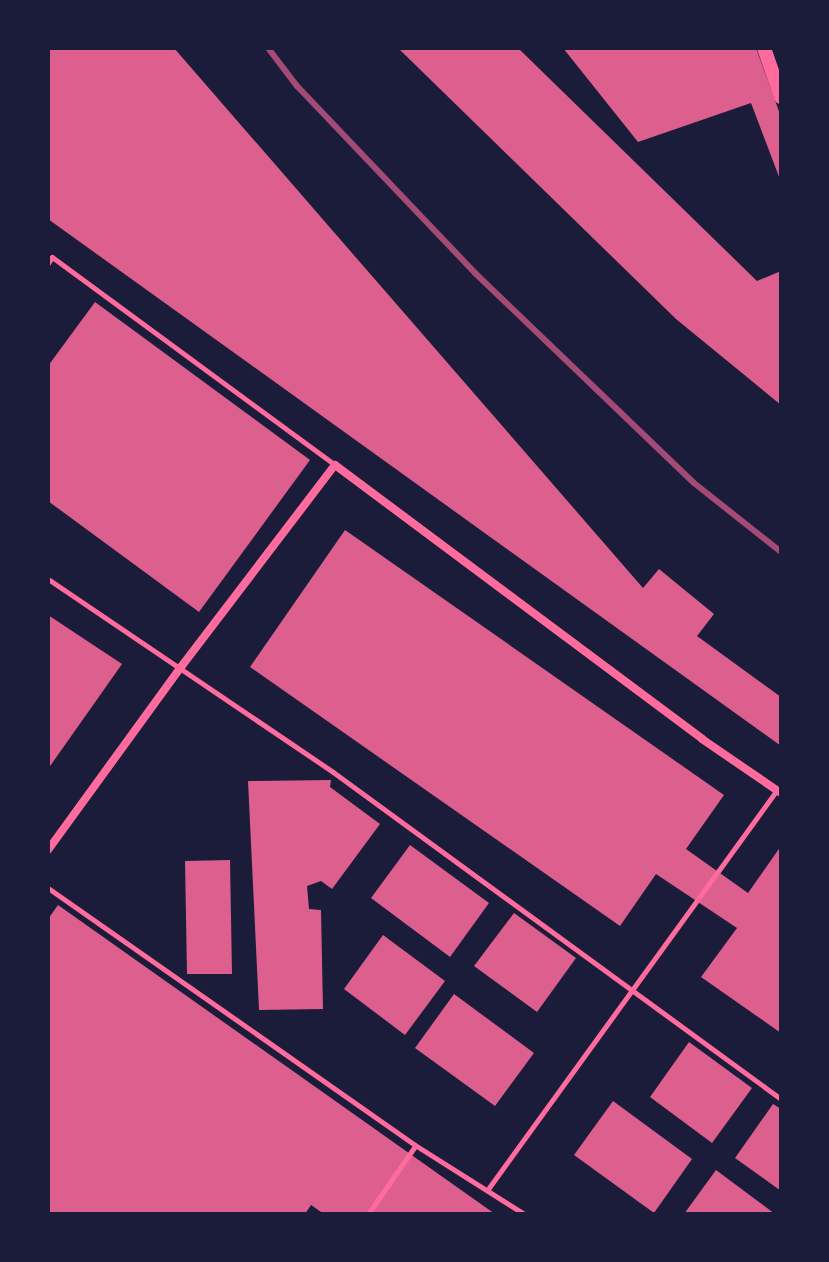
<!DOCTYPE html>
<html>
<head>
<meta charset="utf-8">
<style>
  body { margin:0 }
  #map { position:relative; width:829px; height:1262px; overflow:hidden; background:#1b1b3a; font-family:"DejaVu Sans",sans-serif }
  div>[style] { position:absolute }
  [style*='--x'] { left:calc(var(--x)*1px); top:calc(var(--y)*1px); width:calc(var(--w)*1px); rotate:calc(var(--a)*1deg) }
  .building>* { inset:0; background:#dd5f8e }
  .service>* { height:5px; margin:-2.5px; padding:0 2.5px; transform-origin:2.5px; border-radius:2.5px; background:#ff6b9d }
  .minor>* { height:8px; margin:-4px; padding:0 4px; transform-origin:4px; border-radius:4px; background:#ff6b9d }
  .tertiary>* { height:14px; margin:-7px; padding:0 7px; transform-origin:7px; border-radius:7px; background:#ff6b9d }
  .rail>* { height:6px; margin:-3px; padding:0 3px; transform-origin:3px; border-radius:3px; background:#a44b75 }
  span { translate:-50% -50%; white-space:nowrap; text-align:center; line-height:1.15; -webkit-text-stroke:6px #1b1b3a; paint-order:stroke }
  .frame { position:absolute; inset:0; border:50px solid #1b1b3a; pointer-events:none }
</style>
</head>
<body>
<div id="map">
  <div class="building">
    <div style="clip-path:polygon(48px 48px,174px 48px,643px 588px,659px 569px,714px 614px,697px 636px,781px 697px,781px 746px,48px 219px)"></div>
    <div style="clip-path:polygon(398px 48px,518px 48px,757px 281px,781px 271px,781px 405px,676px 319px)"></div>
    <div style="clip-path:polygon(563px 48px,756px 48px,781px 117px,781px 182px,751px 103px,638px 142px)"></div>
    <div style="clip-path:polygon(95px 302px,310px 460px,199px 612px,48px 501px,48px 366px)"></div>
    <div style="clip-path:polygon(345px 530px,724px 795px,686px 849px,748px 893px,781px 846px,781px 1033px,701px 977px,737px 928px,656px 874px,620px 926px,250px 667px)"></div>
    <div style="clip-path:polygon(48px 615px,122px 664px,48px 769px)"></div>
    <div style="clip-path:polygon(331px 780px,330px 787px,380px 824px,332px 889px,321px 881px,307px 886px,309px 909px,321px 910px,323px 1009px,259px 1010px,248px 781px)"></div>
    <div style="clip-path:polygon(410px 845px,489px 903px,450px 957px,371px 898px)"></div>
    <div style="clip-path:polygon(230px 860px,232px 974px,187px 974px,185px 861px)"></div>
    <div style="clip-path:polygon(58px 905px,495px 1214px,324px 1214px,311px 1205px,305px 1214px,48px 1214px,48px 919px)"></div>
    <div style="clip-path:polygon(514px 913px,576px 958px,537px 1012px,474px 966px)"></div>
    <div style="clip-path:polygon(383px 935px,445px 981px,405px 1035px,344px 989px)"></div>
    <div style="clip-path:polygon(454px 994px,534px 1053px,495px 1106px,415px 1048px)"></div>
    <div style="clip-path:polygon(689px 1042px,752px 1088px,712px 1143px,650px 1097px)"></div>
    <div style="clip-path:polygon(613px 1101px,692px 1159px,654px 1213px,574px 1155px)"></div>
    <div style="clip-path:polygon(773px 1104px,781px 1109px,781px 1191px,735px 1158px)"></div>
    <div style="clip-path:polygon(716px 1170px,775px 1214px,684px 1214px)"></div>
  </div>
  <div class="service">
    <div style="--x:48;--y:263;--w:7;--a:-56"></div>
    <div style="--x:52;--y:257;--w:351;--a:36.3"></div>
    <div style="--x:48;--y:579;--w:344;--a:34.1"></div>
    <div style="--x:333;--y:772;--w:555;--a:36.13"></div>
    <div style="--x:48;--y:888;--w:448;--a:35"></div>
    <div style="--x:415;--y:1145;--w:129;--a:32.3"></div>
    <div style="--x:488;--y:1189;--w:493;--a:-54.1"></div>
    <div style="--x:368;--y:1214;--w:83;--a:-55.3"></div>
  </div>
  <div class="minor">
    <div style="--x:48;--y:850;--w:226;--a:-54"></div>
    <div style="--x:181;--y:667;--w:254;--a:-52.7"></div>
    <div style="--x:335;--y:465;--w:458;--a:36.7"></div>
    <div style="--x:702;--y:739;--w:96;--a:34.4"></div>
  </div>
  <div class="tertiary">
    <div style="--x:764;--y:48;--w:52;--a:70.9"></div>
  </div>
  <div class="rail">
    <div style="--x:268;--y:48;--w:48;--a:52.7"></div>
    <div style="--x:297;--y:86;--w:258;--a:46.4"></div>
    <div style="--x:475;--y:273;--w:303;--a:43.8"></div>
    <div style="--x:694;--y:483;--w:111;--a:38.4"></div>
  </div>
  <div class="frame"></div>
</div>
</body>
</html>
